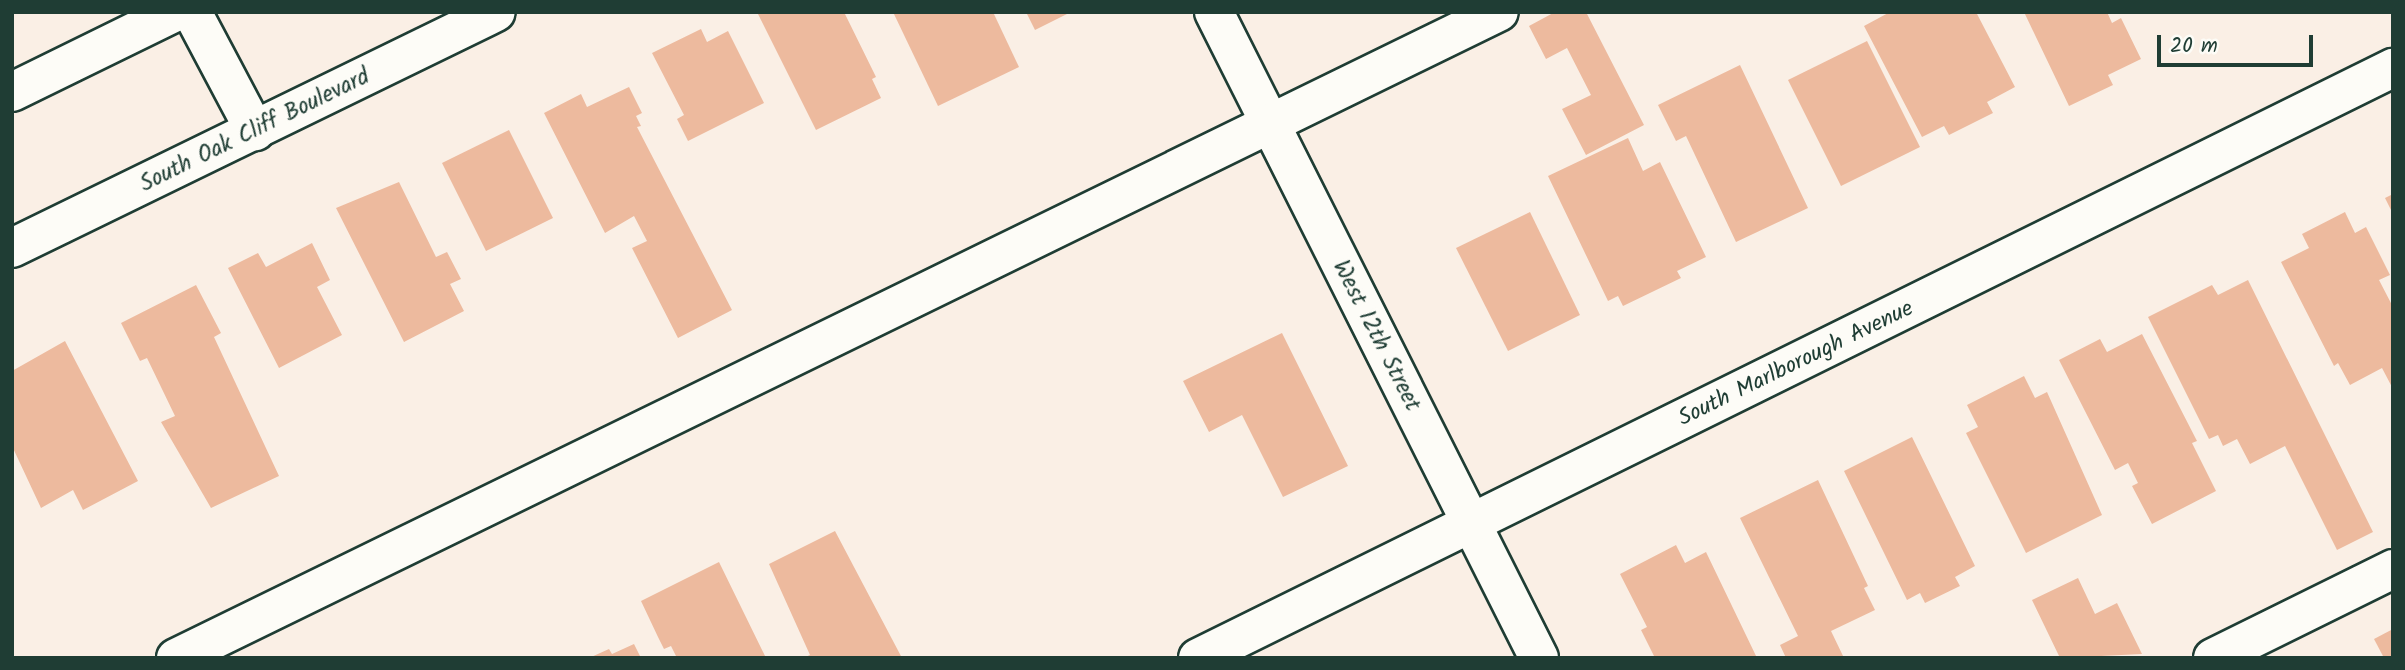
<!DOCTYPE html>
<html>
<head>
<meta charset="utf-8">
<style>
  body { margin:0 }
  #map { position:relative; width:2405px; height:670px; overflow:hidden; background:#faefe5; font-family:Kalam,sans-serif }
  div>[style] { position:absolute }
  [style*='--x'] { left:calc(var(--x)*1px); top:calc(var(--y)*1px); width:calc(var(--w)*1px); rotate:calc(var(--a)*1deg) }
  .building>* { inset:0; background:#edba9e }
  .roads { filter:drop-shadow(2px 0 #1f3d34) drop-shadow(-2px 0 #1f3d34) drop-shadow(0 2px #1f3d34) drop-shadow(0 -2px #1f3d34) }
  .minor>* { height:38px; margin:-19px; padding:0 19px; transform-origin:19px; border-radius:19px; background:#fdfcf7 }
  span { translate:-50% -50%; white-space:nowrap; text-align:center; line-height:1.15; -webkit-text-stroke:6px #fdfcf7; paint-order:stroke }
  .street-label { font-size:23px; color:#1f3d34 }
  .frame { position:absolute; inset:0; border:14px solid #1f3d34; pointer-events:none }
  .scale { position:absolute; left:2157px; top:35px; width:156px; height:32px; box-sizing:border-box; border:4px solid #1f3d34; border-top:0; padding-left:9px; font-size:21px; line-height:24px; white-space:nowrap; color:#1f3d34; -webkit-text-stroke:5px #fdfcf7; paint-order:stroke }
</style>
</head>
<body>
<div id="map">
  <div class="building">
    <div style="clip-path:polygon(757px 12px,844px 12px,876px 77px,872px 79px,881px 98px,816px 130px)"></div>
    <div style="clip-path:polygon(893px 12px,993px 12px,1019px 67px,938px 106px)"></div>
    <div style="clip-path:polygon(1026px 12px,1071px 12px,1035px 30px)"></div>
    <div style="clip-path:polygon(1555px 12px,1586px 12px,1644px 125px,1586px 155px,1562px 109px,1591px 95px,1567px 48px,1546px 59px,1529px 26px)"></div>
    <div style="clip-path:polygon(1890px 12px,1976px 12px,2015px 87px,1987px 102px,1993px 113px,1949px 135px,1944px 126px,1922px 137px,1864px 26px)"></div>
    <div style="clip-path:polygon(2024px 12px,2107px 12px,2112px 23px,2121px 18px,2141px 59px,2108px 75px,2113px 85px,2069px 106px)"></div>
    <div style="clip-path:polygon(701px 29px,707px 42px,728px 31px,764px 103px,688px 141px,677px 119px,684px 115px,652px 53px)"></div>
    <div style="clip-path:polygon(1867px 41px,1920px 147px,1841px 186px,1788px 80px)"></div>
    <div style="clip-path:polygon(1740px 65px,1808px 208px,1736px 242px,1686px 136px,1676px 141px,1658px 105px)"></div>
    <div style="clip-path:polygon(629px 87px,642px 113px,636px 116px,641px 126px,637px 127px,732px 310px,678px 338px,632px 248px,647px 241px,634px 216px,605px 233px,544px 113px,581px 94px,587px 107px)"></div>
    <div style="clip-path:polygon(509px 130px,553px 218px,486px 251px,442px 163px)"></div>
    <div style="clip-path:polygon(1628px 138px,1643px 171px,1660px 162px,1706px 257px,1677px 271px,1681px 278px,1623px 306px,1618px 296px,1608px 301px,1548px 176px)"></div>
    <div style="clip-path:polygon(399px 182px,436px 257px,447px 252px,461px 279px,450px 284px,464px 311px,404px 342px,336px 208px)"></div>
    <div style="clip-path:polygon(2393px 194px,2393px 214px,2385px 198px)"></div>
    <div style="clip-path:polygon(1530px 212px,1580px 315px,1508px 351px,1456px 248px)"></div>
    <div style="clip-path:polygon(2345px 212px,2355px 233px,2366px 227px,2390px 275px,2379px 280px,2393px 307px,2393px 389px,2382px 368px,2350px 385px,2338px 363px,2334px 366px,2281px 262px,2309px 248px,2302px 234px)"></div>
    <div style="clip-path:polygon(312px 243px,330px 280px,317px 287px,342px 335px,279px 368px,228px 268px,258px 253px,266px 267px)"></div>
    <div style="clip-path:polygon(2248px 280px,2373px 532px,2337px 550px,2285px 446px,2250px 464px,2237px 439px,2223px 446px,2218px 435px,2209px 439px,2148px 317px,2212px 285px,2218px 295px)"></div>
    <div style="clip-path:polygon(196px 285px,221px 333px,214px 337px,279px 476px,211px 508px,161px 422px,175px 416px,147px 358px,140px 361px,121px 323px)"></div>
    <div style="clip-path:polygon(1282px 333px,1348px 466px,1283px 497px,1242px 415px,1209px 432px,1183px 381px)"></div>
    <div style="clip-path:polygon(2142px 334px,2197px 441px,2192px 443px,2216px 491px,2152px 524px,2132px 486px,2138px 483px,2128px 463px,2115px 470px,2059px 360px,2100px 339px,2107px 352px)"></div>
    <div style="clip-path:polygon(65px 341px,138px 481px,83px 510px,73px 490px,41px 508px,12px 446px,12px 371px)"></div>
    <div style="clip-path:polygon(2024px 376px,2035px 398px,2047px 392px,2102px 515px,2026px 553px,1966px 433px,1978px 427px,1967px 405px)"></div>
    <div style="clip-path:polygon(1912px 437px,1975px 566px,1955px 577px,1960px 586px,1925px 603px,1920px 593px,1907px 600px,1844px 471px)"></div>
    <div style="clip-path:polygon(1818px 480px,1868px 586px,1864px 588px,1875px 610px,1831px 631px,1844px 658px,1786px 658px,1780px 645px,1798px 636px,1740px 518px)"></div>
    <div style="clip-path:polygon(835px 531px,902px 658px,803px 658px,810px 655px,769px 564px)"></div>
    <div style="clip-path:polygon(1676px 545px,1685px 563px,1706px 552px,1757px 658px,1655px 658px,1641px 630px,1647px 627px,1620px 574px)"></div>
    <div style="clip-path:polygon(719px 562px,766px 658px,677px 658px,671px 646px,664px 649px,658px 637px,641px 601px)"></div>
    <div style="clip-path:polygon(2078px 578px,2095px 614px,2117px 603px,2142px 654px,2060px 658px,2032px 600px)"></div>
    <div style="clip-path:polygon(2393px 629px,2393px 658px,2384px 658px,2374px 639px)"></div>
    <div style="clip-path:polygon(634px 644px,641px 658px,589px 658px,609px 649px,612px 654px)"></div>
  </div>
  <div class="roads">
    <div class="minor">
      <div style="--x:192;--y:12;--w:135;--a:62.1"></div>
      <div style="--x:1214;--y:12;--w:723;--a:63.29"></div>
      <div style="--x:12;--y:92;--w:182;--a:-26.1"></div>
      <div style="--x:12;--y:248;--w:538;--a:-25.99"></div>
      <div style="--x:176;--y:658;--w:1472;--a:-26.03"></div>
      <div style="--x:1198;--y:658;--w:1333;--a:-26.28"></div>
      <div style="--x:2213;--y:658;--w:201;--a:-26.3"></div>
    </div>
  </div>
  <div class="street-label">
    <span style="left:255px;top:131px;rotate:-26deg">South Oak Cliff Boulevard</span>
    <span style="left:1376px;top:336px;rotate:63deg">West 12th Street</span>
    <span style="left:1796px;top:364px;rotate:-26deg">South Marlborough Avenue</span>
  </div>
  <div class="frame"></div>
  <div class="scale">20 m</div>
</div>
</body>
</html>
